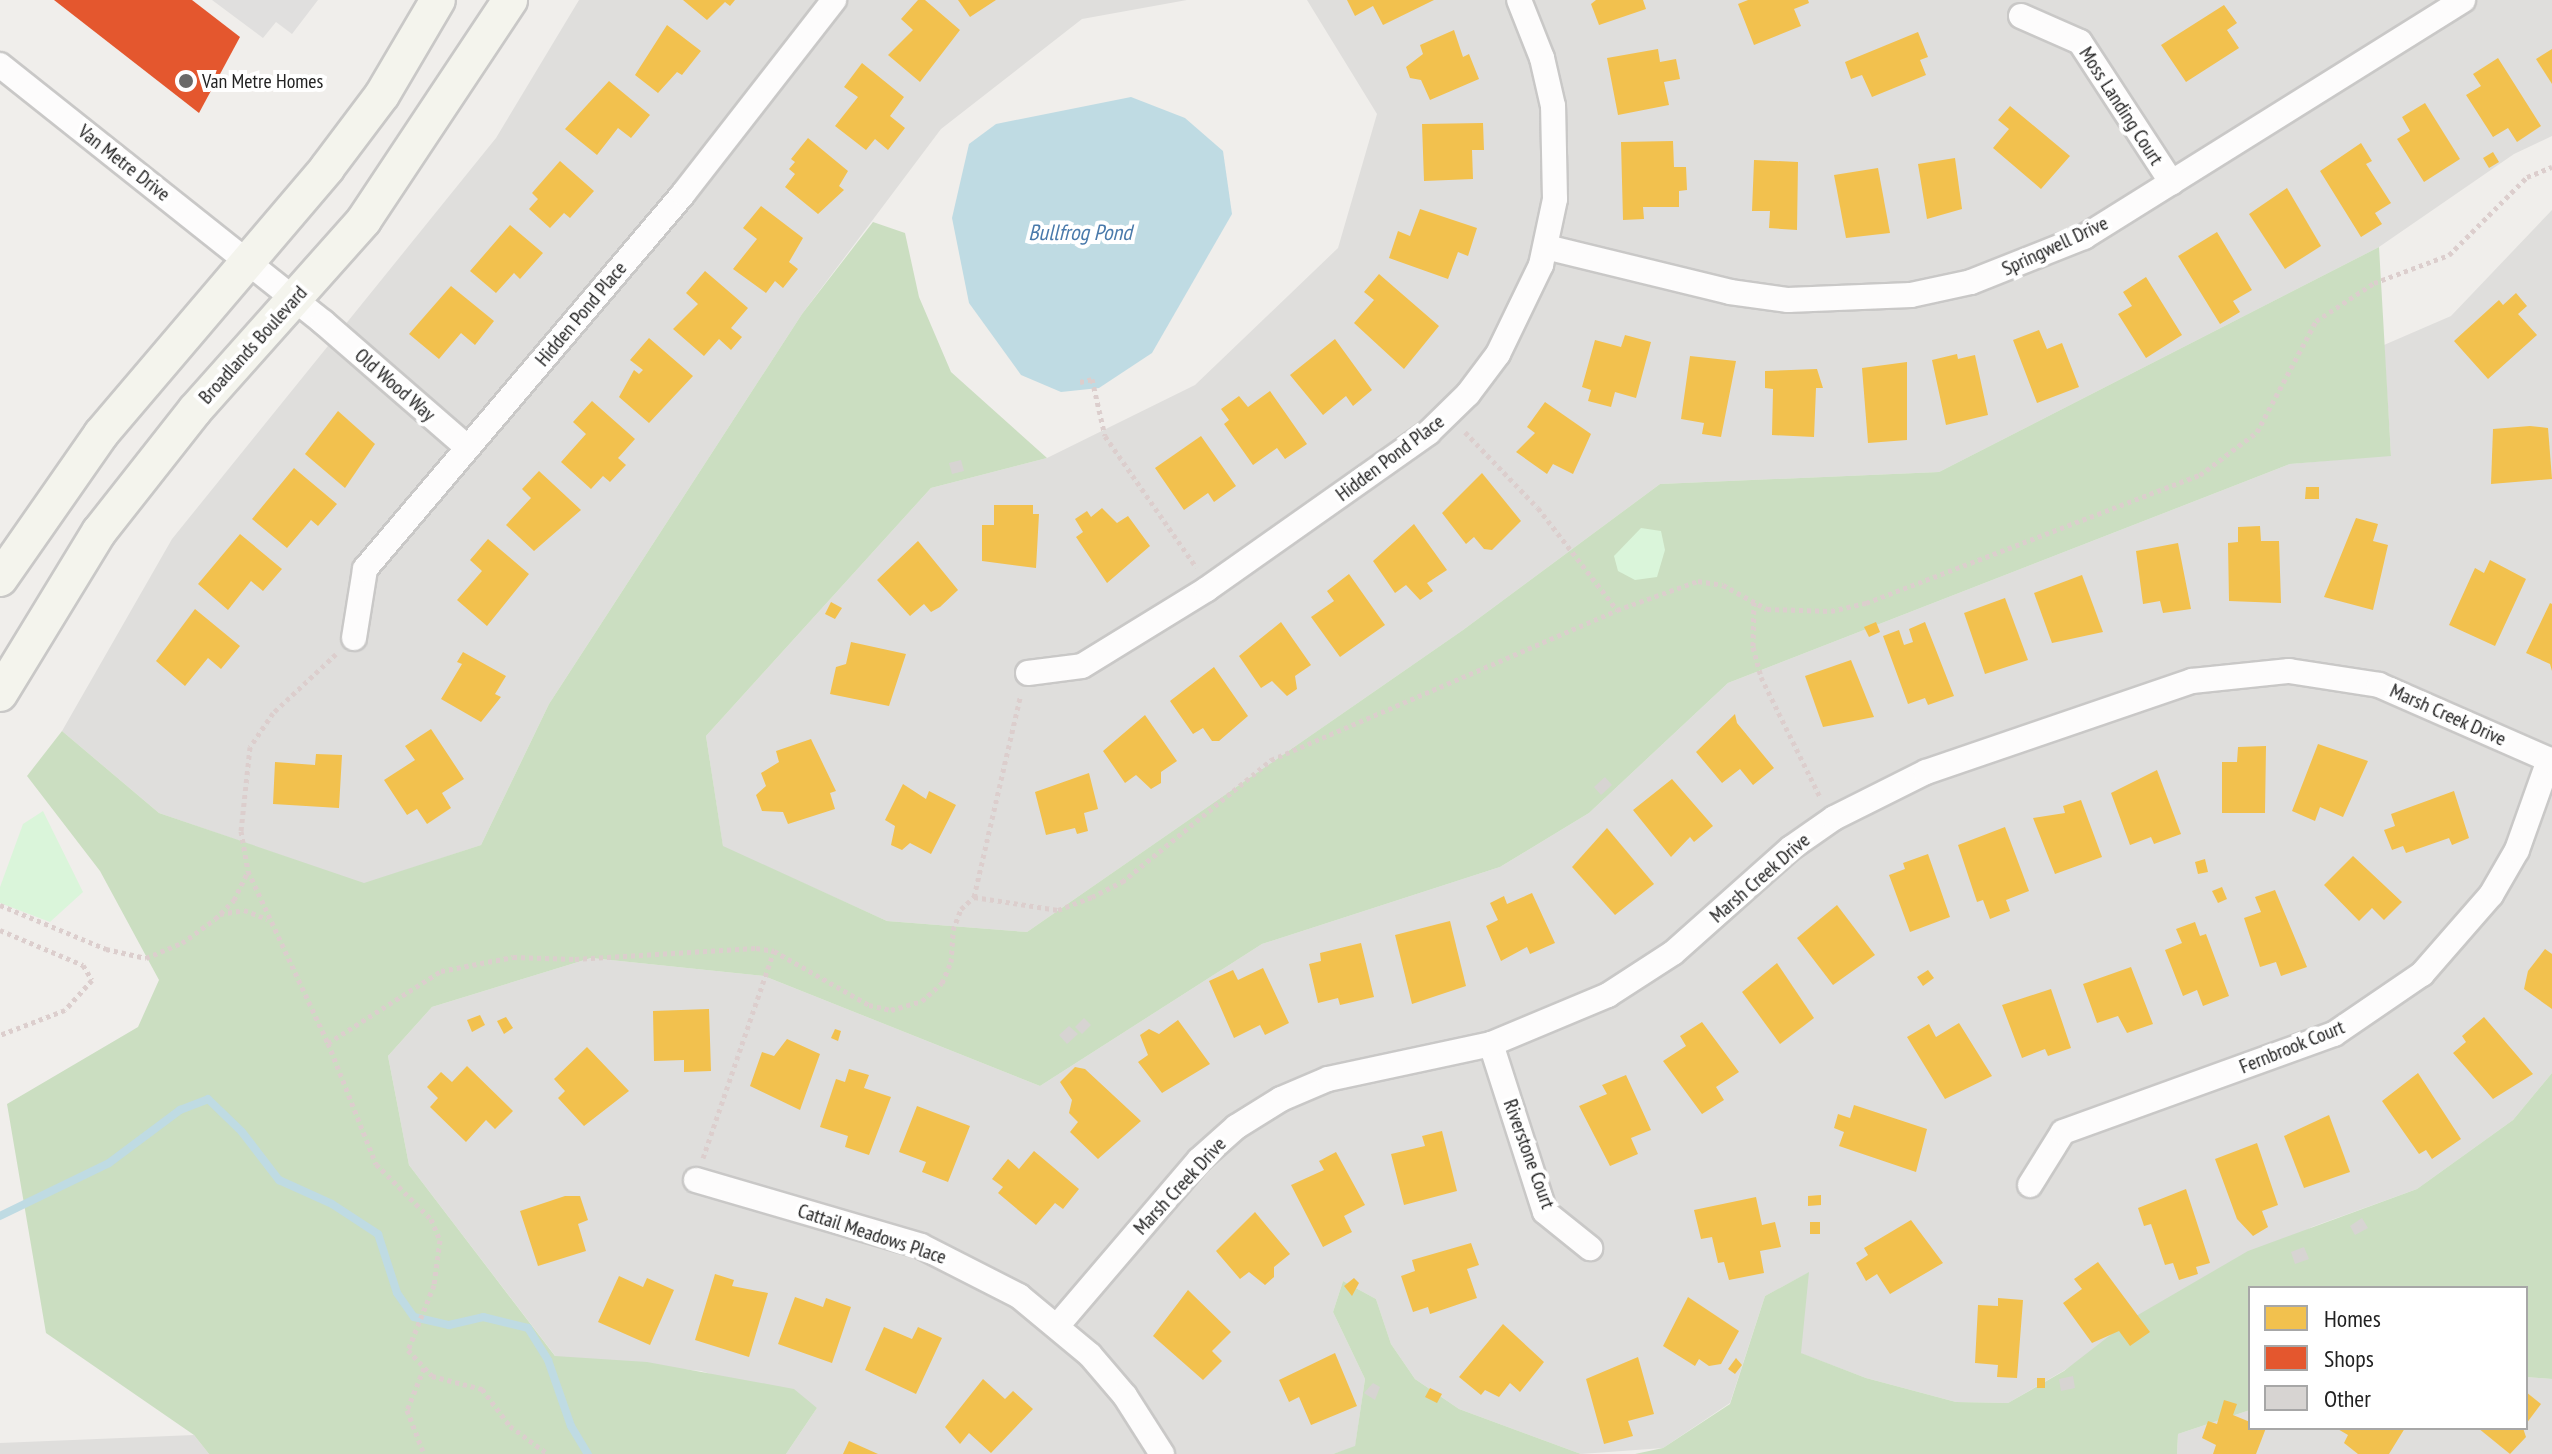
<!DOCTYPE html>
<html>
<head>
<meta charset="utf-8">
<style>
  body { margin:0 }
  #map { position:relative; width:2552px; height:1454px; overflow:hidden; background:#f0eeeb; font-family:"PT Sans Narrow",sans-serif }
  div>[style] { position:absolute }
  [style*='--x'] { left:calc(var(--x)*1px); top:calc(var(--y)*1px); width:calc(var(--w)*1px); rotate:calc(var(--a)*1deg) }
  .residential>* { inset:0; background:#dfdedc }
  .forest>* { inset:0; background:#cbdec1 }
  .park>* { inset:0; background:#daf5da }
  .parking>* { inset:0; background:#e0dfde }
  .water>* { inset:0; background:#bfdbe3 }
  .homes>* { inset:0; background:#f2c14e }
  .shops>* { inset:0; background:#e4572e }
  .stream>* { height:8px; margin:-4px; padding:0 4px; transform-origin:4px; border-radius:4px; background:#bfdbe3 }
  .building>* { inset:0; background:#d7d4d2 }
  .path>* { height:5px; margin-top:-2.5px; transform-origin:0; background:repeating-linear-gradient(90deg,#dccecd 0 4px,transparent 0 8px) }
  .roads { filter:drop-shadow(2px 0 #c9c8c7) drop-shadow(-2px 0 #c9c8c7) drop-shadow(0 2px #c9c8c7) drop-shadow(0 -2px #c9c8c7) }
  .minor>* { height:24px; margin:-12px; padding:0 12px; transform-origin:12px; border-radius:12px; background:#fdfcfc }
  .secondary>* { height:34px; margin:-17px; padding:0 17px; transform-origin:17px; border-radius:17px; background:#f4f4ed }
  .dots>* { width:22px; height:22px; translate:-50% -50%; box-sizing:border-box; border:4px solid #fff; border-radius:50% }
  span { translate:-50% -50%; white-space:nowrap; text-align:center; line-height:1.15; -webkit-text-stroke:8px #fff; paint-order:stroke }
  .poi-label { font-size:20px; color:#222 }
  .left { translate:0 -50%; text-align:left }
  .street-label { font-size:20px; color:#222 }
  .water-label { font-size:22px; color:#4a7aab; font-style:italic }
  .legend { position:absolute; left:2248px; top:1286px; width:280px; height:144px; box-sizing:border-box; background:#fff; border:2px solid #a7a7a7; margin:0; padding:10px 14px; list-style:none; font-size:24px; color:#222 }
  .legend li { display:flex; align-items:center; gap:16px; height:40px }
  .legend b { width:40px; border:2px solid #a7a7a7 }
</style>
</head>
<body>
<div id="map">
  <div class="residential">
    <div style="clip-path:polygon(579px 0,1187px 0,1082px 19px,941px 129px,802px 314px,549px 704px,481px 845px,364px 884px,159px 813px,62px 731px,172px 539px,496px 138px)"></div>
    <div style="clip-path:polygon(1307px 0,2552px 0,2552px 136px,2514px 154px,2379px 247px,1939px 472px,1660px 484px,1463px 630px,1027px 932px,887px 921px,723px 847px,706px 736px,931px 488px,1047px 458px,1195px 385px,1338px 248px,1377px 114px)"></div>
    <div style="clip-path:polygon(2552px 210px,2552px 1073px,2513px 1120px,2417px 1189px,2312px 1227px,2008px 1403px,1956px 1402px,1866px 1378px,1800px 1353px,1808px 1273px,1765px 1296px,1730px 1403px,1663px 1448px,1581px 1454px,1459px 1409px,1415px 1379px,1391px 1344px,1376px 1299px,1343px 1281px,1333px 1312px,1365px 1379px,1355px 1447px,1333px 1454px,786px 1454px,817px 1408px,701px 1371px,556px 1357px,409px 1165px,388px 1056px,432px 1007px,591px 958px,764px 976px,1040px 1086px,1262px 944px,1500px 867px,1589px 813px,1728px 683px,2290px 464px,2391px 455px,2384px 345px,2451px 316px)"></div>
    <div style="clip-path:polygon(2526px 1377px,2552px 1379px,2552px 1454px,2177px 1454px,2178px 1434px,2250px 1410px,2250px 1428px,2526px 1428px)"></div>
    <div style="clip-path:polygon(194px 1435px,209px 1454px,0 1454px,0 1443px)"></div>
  </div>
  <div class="forest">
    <div style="clip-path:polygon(873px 222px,905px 233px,919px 297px,951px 372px,1047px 458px,931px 488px,706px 736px,723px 846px,887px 921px,1027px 932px,1463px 630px,1660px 484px,1939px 472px,2379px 247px,2391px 456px,2290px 464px,1728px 683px,1589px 813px,1500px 867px,1262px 944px,1040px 1086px,764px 976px,591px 958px,432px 1007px,388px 1056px,409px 1165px,555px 1356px,647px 1362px,794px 1389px,817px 1408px,786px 1454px,209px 1454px,194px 1435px,46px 1333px,7px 1104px,138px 1027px,159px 980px,100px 871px,27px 776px,62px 731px,159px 813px,364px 883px,481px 845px,549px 704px,802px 314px)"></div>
    <div style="clip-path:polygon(2552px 1073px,2552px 1379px,2526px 1377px,2526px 1288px,2250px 1288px,2250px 1410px,2178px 1434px,2177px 1454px,1635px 1454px,1663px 1448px,1730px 1404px,1765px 1296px,1809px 1272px,1801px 1353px,1866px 1378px,1956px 1402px,2008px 1403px,2064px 1371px,2131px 1319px,2248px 1251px,2417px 1189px,2513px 1120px)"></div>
    <div style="clip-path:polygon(1343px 1281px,1376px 1299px,1391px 1344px,1415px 1379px,1459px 1409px,1581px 1454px,1333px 1454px,1355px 1446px,1365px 1379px,1333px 1312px)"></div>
  </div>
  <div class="park">
    <div style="clip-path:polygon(1641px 528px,1661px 531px,1665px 550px,1657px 577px,1635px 580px,1618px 571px,1614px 556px)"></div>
    <div style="clip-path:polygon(43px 811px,83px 892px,50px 922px,0 903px,0 887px,23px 824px)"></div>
  </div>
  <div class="parking">
    <div style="clip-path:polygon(212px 0,318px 0,292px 34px,276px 22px,263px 38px)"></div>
  </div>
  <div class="water">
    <div style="clip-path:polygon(1131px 97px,1185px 118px,1223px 151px,1232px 214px,1152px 353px,1099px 388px,1061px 392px,1021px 375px,969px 303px,952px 218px,969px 144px,996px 124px)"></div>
  </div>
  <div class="homes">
    <div style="clip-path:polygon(683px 0,735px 0,730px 6px,725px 2px,707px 20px)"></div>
    <div style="clip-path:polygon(918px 0,925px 0,960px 30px,920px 82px,888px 55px,913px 30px,901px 19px)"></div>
    <div style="clip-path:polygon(958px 0,996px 0,970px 17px)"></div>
    <div style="clip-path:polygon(1347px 0,1434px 0,1383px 25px,1373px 6px,1355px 16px)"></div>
    <div style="clip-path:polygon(1596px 0,1643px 0,1646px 9px,1599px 25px,1591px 4px)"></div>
    <div style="clip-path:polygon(1748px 0,1808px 0,1809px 3px,1794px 9px,1801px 26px,1754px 45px,1738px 4px)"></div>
    <div style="clip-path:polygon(2224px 5px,2237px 23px,2227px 30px,2239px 48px,2186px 82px,2161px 45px)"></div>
    <div style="clip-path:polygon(667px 25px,701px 51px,682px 75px,677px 72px,658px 93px,635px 75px)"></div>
    <div style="clip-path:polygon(1454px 30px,1463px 57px,1469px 54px,1479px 79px,1430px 100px,1421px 80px,1410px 78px,1406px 67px,1423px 54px,1420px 45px)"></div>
    <div style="clip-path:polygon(1918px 32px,1928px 57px,1920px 60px,1926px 75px,1872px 97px,1862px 75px,1851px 79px,1845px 62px)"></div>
    <div style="clip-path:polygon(1658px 49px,1660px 62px,1676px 59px,1680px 79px,1664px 82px,1669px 105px,1618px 115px,1607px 58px)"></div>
    <div style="clip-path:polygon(2552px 49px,2552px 84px,2536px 59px)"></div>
    <div style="clip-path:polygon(2498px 58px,2541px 126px,2517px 142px,2508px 128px,2493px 137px,2466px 95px,2481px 86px,2473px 74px)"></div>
    <div style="clip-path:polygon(862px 63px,904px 97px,890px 116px,905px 128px,888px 150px,875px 139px,866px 150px,835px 126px,858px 97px,844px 87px)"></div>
    <div style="clip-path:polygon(609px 81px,650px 115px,631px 138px,618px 128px,597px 155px,565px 129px)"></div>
    <div style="clip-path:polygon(2425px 103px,2460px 159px,2424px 182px,2397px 139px,2410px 131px,2402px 117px)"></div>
    <div style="clip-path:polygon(2010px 106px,2070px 156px,2041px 189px,1993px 148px,2009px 129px,1998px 120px)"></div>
    <div style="clip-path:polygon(1483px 123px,1484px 150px,1472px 150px,1473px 179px,1424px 181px,1422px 124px)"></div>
    <div style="clip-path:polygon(808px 138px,848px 171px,839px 186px,844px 190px,818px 214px,785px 187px,795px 174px,789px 169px,795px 162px,791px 159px)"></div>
    <div style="clip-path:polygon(1673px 141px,1674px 167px,1686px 167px,1687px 190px,1679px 191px,1679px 207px,1643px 207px,1644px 219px,1623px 220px,1621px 142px)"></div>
    <div style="clip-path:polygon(2361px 143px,2372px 161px,2366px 164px,2391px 203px,2375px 213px,2382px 224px,2361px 237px,2320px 171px)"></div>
    <div style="clip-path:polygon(2493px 152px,2499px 162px,2489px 168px,2483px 158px)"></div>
    <div style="clip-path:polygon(1955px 158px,1962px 209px,1927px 219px,1918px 164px)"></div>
    <div style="clip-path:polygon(1754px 160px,1798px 162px,1797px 230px,1769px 228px,1770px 211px,1752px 211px)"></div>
    <div style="clip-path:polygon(560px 161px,594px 191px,570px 218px,564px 213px,550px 228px,529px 209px,538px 199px,532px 193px)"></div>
    <div style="clip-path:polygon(1878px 168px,1890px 233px,1846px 238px,1834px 175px)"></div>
    <div style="clip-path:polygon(2287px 188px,2321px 246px,2285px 269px,2249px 214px)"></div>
    <div style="clip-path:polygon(761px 206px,803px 238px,789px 262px,798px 269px,783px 288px,775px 281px,766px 293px,733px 269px,757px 239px,743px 228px)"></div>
    <div style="clip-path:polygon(1420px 209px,1477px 228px,1468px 256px,1458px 252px,1448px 279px,1389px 258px,1398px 231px,1410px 236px)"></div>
    <div style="clip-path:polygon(510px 225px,543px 253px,520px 279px,514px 273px,496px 293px,470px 271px)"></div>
    <div style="clip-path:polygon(2217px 232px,2252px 290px,2233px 301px,2240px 312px,2220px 324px,2178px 256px)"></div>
    <div style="clip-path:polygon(705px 271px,748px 308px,731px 328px,742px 337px,731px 350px,719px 339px,704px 356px,673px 329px,698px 304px,686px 293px)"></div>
    <div style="clip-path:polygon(1379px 274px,1439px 326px,1404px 369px,1354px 323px,1374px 300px,1364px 292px)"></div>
    <div style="clip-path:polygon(2146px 277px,2182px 335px,2146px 358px,2118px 314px,2132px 306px,2123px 292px)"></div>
    <div style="clip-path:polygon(451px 286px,494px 321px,475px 345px,461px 333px,439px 359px,409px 334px)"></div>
    <div style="clip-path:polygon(2516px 293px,2527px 306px,2518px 314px,2537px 335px,2488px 379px,2454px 341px,2499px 300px,2503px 305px)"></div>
    <div style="clip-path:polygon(2039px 330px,2047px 349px,2062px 343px,2079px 387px,2037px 403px,2013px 340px)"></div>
    <div style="clip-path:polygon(1625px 335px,1651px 342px,1636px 398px,1615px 392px,1611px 407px,1588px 401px,1591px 390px,1582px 387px,1595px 340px,1621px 347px)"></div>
    <div style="clip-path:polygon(649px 338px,693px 376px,649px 423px,619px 397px,634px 370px,639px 374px,643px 370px,630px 360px)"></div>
    <div style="clip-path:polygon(1335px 339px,1372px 390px,1353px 406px,1346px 396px,1323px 415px,1290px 375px)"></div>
    <div style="clip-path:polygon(1957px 354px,1958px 359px,1975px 355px,1988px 415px,1946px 425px,1932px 360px)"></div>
    <div style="clip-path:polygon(1690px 356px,1736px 361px,1721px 437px,1702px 434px,1704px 423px,1681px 419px)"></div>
    <div style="clip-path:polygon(1907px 362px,1907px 440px,1868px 443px,1862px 368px)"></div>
    <div style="clip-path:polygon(1817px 369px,1823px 388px,1816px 388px,1814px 437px,1772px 435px,1773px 389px,1765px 388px,1765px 371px)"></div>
    <div style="clip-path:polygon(1270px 391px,1307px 444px,1285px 459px,1277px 448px,1253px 465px,1224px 424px,1229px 420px,1221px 409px,1239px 396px,1248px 407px)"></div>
    <div style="clip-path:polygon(592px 401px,635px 439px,618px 458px,626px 465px,610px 482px,603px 476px,591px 489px,561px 462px,586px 434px,573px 422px)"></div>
    <div style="clip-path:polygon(1545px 402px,1591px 434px,1573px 474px,1553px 464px,1547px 474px,1516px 452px,1535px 433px,1527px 427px)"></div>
    <div style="clip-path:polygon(338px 411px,375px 444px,345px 488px,305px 454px)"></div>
    <div style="clip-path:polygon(2530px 426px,2548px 428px,2552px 479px,2491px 484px,2493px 429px)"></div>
    <div style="clip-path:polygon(1201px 436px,1236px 486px,1214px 502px,1208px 493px,1184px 510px,1155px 468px)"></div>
    <div style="clip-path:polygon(294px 468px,337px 504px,318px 526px,311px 520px,287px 548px,252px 519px)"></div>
    <div style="clip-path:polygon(539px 471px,581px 510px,534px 551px,506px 525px,531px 498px,522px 489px)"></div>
    <div style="clip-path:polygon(1482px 473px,1521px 521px,1492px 550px,1484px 549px,1474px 537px,1466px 544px,1442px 513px)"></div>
    <div style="clip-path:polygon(2306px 487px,2319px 487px,2319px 499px,2305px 499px)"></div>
    <div style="clip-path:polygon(994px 505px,1033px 505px,1033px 514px,1039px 514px,1036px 568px,982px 561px,982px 525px,994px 525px)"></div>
    <div style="clip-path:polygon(1102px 508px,1117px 523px,1128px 516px,1150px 546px,1107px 583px,1076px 537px,1083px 532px,1075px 519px,1087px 511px,1091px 517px)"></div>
    <div style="clip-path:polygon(2356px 518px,2378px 524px,2373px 541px,2388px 545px,2373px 610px,2324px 597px)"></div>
    <div style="clip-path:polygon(1414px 524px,1447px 570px,1427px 583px,1433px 591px,1420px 600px,1406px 585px,1395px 593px,1373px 561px)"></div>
    <div style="clip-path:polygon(2260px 526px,2261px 541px,2279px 541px,2281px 603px,2229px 601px,2228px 543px,2238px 542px,2238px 527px)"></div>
    <div style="clip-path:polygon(240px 534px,282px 569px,263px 591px,251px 581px,228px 610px,198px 584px)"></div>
    <div style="clip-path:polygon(488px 539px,529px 574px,487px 626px,457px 600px,482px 571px,470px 560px)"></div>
    <div style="clip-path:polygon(918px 541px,958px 590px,940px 607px,931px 612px,924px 604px,910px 616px,877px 580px)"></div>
    <div style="clip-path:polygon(2178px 543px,2191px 609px,2163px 613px,2160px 601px,2143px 604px,2136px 551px)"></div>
    <div style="clip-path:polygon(2490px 560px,2526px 579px,2495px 646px,2449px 625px,2475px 568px,2484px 573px)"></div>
    <div style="clip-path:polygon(1349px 574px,1385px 625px,1340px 657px,1311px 617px,1334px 601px,1327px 591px)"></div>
    <div style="clip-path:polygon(2082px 575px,2103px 632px,2052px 643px,2034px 593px)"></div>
    <div style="clip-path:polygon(2005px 598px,2028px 660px,1985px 674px,1964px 613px)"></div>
    <div style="clip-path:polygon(831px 602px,842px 608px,835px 619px,825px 614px)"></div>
    <div style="clip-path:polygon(2550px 603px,2552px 604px,2552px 671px,2550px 664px,2526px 653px)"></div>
    <div style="clip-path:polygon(195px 609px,240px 646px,221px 669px,208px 658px,185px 686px,156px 661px)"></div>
    <div style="clip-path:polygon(1281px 622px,1311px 665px,1295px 676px,1297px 689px,1287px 696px,1272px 681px,1261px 688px,1239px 656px)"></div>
    <div style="clip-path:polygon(1876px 622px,1880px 632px,1869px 637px,1864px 627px)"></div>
    <div style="clip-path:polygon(1925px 622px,1954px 696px,1928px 705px,1925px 698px,1908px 704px,1883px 636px,1899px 630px,1904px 645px,1913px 642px,1909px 629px)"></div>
    <div style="clip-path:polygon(851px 642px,906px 654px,889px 706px,830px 694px,836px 667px,846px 664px)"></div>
    <div style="clip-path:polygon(463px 652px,506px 676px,495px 694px,501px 697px,481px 722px,441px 699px,462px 664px,457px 662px)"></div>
    <div style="clip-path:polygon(1851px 660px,1874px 717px,1823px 727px,1805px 676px)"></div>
    <div style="clip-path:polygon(1214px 667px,1248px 716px,1219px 741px,1212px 741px,1203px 728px,1193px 734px,1170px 701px)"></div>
    <div style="clip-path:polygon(1735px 714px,1737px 723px,1774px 768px,1753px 785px,1740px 769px,1722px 783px,1696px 752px)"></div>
    <div style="clip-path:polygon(1145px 715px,1177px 761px,1161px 772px,1161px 783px,1151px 789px,1136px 775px,1125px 783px,1103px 751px)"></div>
    <div style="clip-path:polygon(431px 729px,464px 779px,442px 793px,451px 808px,427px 824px,417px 809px,407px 815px,384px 780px,415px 760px,405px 746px)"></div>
    <div style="clip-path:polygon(811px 739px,836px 791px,830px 793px,835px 809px,788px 824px,783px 812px,762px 811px,756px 795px,766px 786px,761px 773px,779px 762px,776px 751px)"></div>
    <div style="clip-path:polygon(2318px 744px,2368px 761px,2343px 817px,2320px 807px,2315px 821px,2292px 811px)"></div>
    <div style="clip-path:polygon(2266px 746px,2265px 813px,2222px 813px,2222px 762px,2237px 762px,2238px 747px)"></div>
    <div style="clip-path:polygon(316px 754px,342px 755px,339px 808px,273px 804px,275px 762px,315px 765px)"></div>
    <div style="clip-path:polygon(2157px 770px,2181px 834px,2154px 844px,2151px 837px,2130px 845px,2111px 793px)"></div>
    <div style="clip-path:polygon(1089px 773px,1098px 809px,1084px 813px,1088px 831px,1077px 834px,1075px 828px,1046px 835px,1035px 792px)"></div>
    <div style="clip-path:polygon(1672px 779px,1713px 826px,1694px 842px,1690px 837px,1671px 857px,1633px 810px)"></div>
    <div style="clip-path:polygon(903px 784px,926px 799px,929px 791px,956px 805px,931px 854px,910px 843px,902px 850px,891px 845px,895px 826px,885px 820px)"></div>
    <div style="clip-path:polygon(2454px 791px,2469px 838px,2452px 845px,2449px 838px,2406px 853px,2403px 846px,2392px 850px,2384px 830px,2395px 826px,2391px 814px)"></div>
    <div style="clip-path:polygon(2081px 800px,2102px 857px,2055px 874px,2033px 818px,2065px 813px,2063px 806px)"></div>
    <div style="clip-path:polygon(2005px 827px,2029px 891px,2006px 900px,2010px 911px,1990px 919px,1983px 900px,1977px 902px,1958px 845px)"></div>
    <div style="clip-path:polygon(1607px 828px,1654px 884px,1615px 915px,1572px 867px)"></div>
    <div style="clip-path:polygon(1928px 854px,1950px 917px,1910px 932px,1889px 875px,1905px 869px,1903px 863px)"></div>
    <div style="clip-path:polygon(2353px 856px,2402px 902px,2384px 920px,2372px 908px,2359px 921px,2324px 885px)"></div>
    <div style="clip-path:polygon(2205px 859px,2208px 872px,2198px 874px,2195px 862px)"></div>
    <div style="clip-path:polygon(2222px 887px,2227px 899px,2218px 903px,2212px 891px)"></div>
    <div style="clip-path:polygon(2275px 890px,2307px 967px,2281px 976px,2276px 962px,2260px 967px,2244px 918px,2261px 912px,2255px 897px)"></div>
    <div style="clip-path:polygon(1532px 893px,1555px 943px,1530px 954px,1527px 947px,1501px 961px,1486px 926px,1498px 920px,1490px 903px,1504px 896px,1507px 904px)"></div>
    <div style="clip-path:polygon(1837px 905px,1875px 955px,1833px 985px,1797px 938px)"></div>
    <div style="clip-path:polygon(1450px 921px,1466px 986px,1412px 1004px,1395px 935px)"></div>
    <div style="clip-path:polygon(2195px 922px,2200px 936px,2206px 934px,2229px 996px,2203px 1006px,2197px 990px,2183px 996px,2165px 950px,2182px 943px,2176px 929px)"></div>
    <div style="clip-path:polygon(1361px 943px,1374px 997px,1340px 1005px,1338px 998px,1318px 1003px,1309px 964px,1321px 961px,1320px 953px)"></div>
    <div style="clip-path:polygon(2545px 949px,2552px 954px,2552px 1009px,2524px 989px,2528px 971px)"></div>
    <div style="clip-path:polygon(1777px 963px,1814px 1018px,1780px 1044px,1742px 992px)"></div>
    <div style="clip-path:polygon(2131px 967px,2153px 1024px,2127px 1033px,2118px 1016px,2097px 1023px,2083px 984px)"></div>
    <div style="clip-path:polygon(1263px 968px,1289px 1023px,1265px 1035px,1260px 1025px,1234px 1038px,1209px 981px,1233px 970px,1238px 980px)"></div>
    <div style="clip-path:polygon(1928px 970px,1934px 978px,1923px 986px,1917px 977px)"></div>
    <div style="clip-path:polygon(2051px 989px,2071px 1048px,2048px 1056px,2045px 1049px,2022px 1058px,2002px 1005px)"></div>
    <div style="clip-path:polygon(709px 1009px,711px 1071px,684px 1072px,684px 1060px,654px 1061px,653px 1011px)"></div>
    <div style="clip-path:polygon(480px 1015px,485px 1025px,472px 1032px,467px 1020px)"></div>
    <div style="clip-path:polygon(506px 1017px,513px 1028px,504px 1034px,497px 1021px)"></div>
    <div style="clip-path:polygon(2484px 1017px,2533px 1074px,2493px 1099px,2453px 1053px,2466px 1042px,2462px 1036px)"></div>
    <div style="clip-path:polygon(1178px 1020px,1210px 1064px,1162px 1093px,1138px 1062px,1148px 1055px,1140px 1035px,1149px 1029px,1159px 1034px)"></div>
    <div style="clip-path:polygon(1702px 1022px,1739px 1072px,1716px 1087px,1724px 1100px,1702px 1114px,1663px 1061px,1686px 1046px,1680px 1036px)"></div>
    <div style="clip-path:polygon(1959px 1023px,1992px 1076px,1945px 1099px,1907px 1037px,1929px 1024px,1936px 1037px)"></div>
    <div style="clip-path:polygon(835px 1029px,841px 1031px,838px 1041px,831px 1038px)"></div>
    <div style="clip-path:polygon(787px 1039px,820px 1054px,800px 1110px,750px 1086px,762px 1052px,774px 1056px)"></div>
    <div style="clip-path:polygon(587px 1047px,629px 1091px,584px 1126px,558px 1098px,565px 1091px,554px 1079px)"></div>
    <div style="clip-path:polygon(467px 1066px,513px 1111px,495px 1129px,486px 1120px,466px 1142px,430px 1107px,438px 1098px,427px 1087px,441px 1072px,452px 1082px)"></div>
    <div style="clip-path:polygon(1075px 1067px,1085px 1069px,1141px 1121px,1098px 1159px,1070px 1132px,1078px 1122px,1069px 1113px,1072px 1100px,1060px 1082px)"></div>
    <div style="clip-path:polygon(849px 1069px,869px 1075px,864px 1088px,891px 1097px,869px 1155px,845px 1147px,848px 1136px,820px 1127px,836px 1079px,845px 1082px)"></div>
    <div style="clip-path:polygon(2418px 1073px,2461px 1139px,2432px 1159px,2426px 1150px,2419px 1154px,2382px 1101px)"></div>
    <div style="clip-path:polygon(1626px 1075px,1651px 1130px,1631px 1138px,1638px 1154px,1610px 1166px,1579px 1106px,1607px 1094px,1602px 1085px)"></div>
    <div style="clip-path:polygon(1854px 1105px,1927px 1129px,1916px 1172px,1839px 1146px,1844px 1132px,1834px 1128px,1838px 1114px,1850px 1118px)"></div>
    <div style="clip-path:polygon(917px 1106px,970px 1126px,948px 1182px,922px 1172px,926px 1162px,899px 1152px)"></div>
    <div style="clip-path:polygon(2329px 1115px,2350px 1172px,2304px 1188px,2284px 1136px)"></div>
    <div style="clip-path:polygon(1442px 1131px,1457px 1191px,1404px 1205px,1391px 1154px,1425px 1146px,1422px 1136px)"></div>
    <div style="clip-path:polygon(2257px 1143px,2278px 1205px,2262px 1211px,2268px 1227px,2253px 1236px,2237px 1219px,2215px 1159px)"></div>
    <div style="clip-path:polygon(1034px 1151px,1079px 1189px,1063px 1209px,1055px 1203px,1036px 1225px,998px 1193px,1003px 1187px,992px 1179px,1008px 1159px,1019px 1169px)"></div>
    <div style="clip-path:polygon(1336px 1152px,1365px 1205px,1344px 1216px,1352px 1232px,1323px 1247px,1291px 1185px,1324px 1170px,1319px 1161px)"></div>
    <div style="clip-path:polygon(2186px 1189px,2210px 1263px,2196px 1267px,2198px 1274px,2179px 1280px,2173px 1263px,2165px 1265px,2151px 1224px,2144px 1226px,2138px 1208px)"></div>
    <div style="clip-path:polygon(1821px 1195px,1821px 1205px,1808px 1206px,1808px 1196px)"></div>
    <div style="clip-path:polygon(565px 1196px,580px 1196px,588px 1220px,578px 1224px,586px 1251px,538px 1266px,520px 1211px)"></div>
    <div style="clip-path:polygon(1756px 1197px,1762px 1225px,1775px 1222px,1781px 1247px,1760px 1251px,1764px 1273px,1729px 1280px,1724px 1262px,1718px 1263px,1712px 1237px,1701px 1239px,1694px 1210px)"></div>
    <div style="clip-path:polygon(1255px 1212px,1290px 1254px,1274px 1267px,1274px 1277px,1265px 1285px,1249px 1272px,1240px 1279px,1216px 1251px)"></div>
    <div style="clip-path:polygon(1911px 1220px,1943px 1263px,1890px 1294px,1877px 1274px,1866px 1281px,1856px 1263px,1868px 1255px,1864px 1248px)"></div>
    <div style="clip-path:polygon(1810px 1222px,1820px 1222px,1820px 1234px,1810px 1234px)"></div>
    <div style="clip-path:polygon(1471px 1243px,1479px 1265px,1467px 1269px,1477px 1298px,1430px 1314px,1428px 1307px,1413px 1312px,1401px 1276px,1415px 1271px,1412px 1260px)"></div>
    <div style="clip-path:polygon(2098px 1262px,2150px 1332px,2130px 1346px,2119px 1331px,2092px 1343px,2063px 1303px,2082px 1289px,2074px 1279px)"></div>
    <div style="clip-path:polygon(715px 1274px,734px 1280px,732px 1286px,768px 1293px,749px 1357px,695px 1340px)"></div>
    <div style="clip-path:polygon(619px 1276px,643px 1287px,647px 1278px,674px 1290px,650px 1345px,598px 1322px)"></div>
    <div style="clip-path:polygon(1354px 1278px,1359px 1283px,1352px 1296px,1344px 1286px)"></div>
    <div style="clip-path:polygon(1188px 1290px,1231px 1332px,1212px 1351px,1222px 1361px,1203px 1380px,1153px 1336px)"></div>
    <div style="clip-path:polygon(795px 1297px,823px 1307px,826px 1298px,851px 1307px,832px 1363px,778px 1344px)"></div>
    <div style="clip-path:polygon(1688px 1297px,1739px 1331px,1721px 1364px,1709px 1366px,1699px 1359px,1695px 1366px,1663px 1346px)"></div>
    <div style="clip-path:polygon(1998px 1298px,2023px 1300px,2017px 1378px,1997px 1377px,1998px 1365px,1975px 1363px,1978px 1305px,1998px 1306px)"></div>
    <div style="clip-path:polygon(1503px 1324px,1544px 1362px,1520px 1392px,1510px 1383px,1499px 1397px,1485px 1390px,1481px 1395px,1459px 1377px)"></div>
    <div style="clip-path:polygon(884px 1327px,912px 1339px,918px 1327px,942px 1338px,916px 1394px,865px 1370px)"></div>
    <div style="clip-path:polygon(1335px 1353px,1357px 1406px,1311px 1425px,1299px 1397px,1289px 1402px,1279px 1380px)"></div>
    <div style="clip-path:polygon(1638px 1357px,1654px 1414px,1628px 1421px,1633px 1436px,1604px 1444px,1586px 1379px)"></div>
    <div style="clip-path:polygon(1736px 1358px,1742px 1365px,1735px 1374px,1728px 1369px)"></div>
    <div style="clip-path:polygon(2037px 1378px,2045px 1378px,2045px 1388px,2037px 1388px)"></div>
    <div style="clip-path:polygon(983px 1379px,1005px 1399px,1013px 1391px,1033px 1409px,991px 1453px,969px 1433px,960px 1444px,945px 1427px)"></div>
    <div style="clip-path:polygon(1430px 1388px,1442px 1394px,1437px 1403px,1425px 1397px)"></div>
    <div style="clip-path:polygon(2526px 1392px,2541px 1404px,2526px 1424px)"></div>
    <div style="clip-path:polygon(2224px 1400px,2237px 1404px,2233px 1415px,2250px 1422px,2250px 1428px,2266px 1428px,2256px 1454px,2213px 1454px,2216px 1445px,2202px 1438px,2208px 1421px,2217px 1424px)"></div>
    <div style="clip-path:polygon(2336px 1428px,2405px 1428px,2389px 1454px,2358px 1454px,2344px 1443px,2348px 1435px)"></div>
    <div style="clip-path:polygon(2478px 1428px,2523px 1428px,2526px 1437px,2510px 1454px)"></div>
    <div style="clip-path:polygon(849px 1441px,878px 1454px,843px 1454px)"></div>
  </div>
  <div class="shops">
    <div style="clip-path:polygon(54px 0,192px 0,240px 37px,199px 113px)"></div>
  </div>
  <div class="stream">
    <div style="--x:0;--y:1216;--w:121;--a:-25.9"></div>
    <div style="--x:109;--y:1163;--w:89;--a:-36.7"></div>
    <div style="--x:180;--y:1110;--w:30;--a:-21"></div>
    <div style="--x:208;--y:1099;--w:47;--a:44.1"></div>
    <div style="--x:242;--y:1132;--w:61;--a:52.4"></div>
    <div style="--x:279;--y:1180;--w:58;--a:24.4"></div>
    <div style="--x:332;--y:1204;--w:55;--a:33.1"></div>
    <div style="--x:378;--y:1234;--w:62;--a:72.1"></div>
    <div style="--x:397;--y:1293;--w:29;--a:55"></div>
    <div style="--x:414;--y:1317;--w:36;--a:13"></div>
    <div style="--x:449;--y:1325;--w:35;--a:-13"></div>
    <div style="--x:483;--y:1317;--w:46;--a:13.7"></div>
    <div style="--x:528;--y:1328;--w:38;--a:58"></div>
    <div style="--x:548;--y:1360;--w:70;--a:70.8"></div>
    <div style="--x:571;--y:1426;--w:33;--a:59"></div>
  </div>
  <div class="building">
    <div style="clip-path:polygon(961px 460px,964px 471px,952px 474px,949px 463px)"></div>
    <div style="clip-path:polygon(1605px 777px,1612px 785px,1601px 795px,1594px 787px)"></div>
    <div style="clip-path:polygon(1084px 1018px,1091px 1025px,1082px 1034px,1075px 1027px)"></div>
    <div style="clip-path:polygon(1069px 1026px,1078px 1034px,1067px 1044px,1059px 1035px)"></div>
    <div style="clip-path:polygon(2362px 1218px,2368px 1228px,2355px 1235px,2350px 1226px)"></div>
    <div style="clip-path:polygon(2304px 1247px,2309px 1259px,2295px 1264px,2291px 1252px)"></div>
    <div style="clip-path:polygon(2073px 1376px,2075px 1388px,2061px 1391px,2059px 1379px)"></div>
    <div style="clip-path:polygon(1373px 1383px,1380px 1387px,1375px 1400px,1364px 1393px)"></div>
  </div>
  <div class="path">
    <div style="--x:1080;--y:382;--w:12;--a:-14"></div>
    <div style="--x:1092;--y:379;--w:58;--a:77.2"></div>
    <div style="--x:1105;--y:436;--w:160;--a:55.2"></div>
    <div style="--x:1465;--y:432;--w:105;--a:46.2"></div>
    <div style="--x:1538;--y:508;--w:129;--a:52.2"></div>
    <div style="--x:1754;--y:602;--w:45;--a:91.3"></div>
    <div style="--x:1753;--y:647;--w:31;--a:75"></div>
    <div style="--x:1761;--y:677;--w:134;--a:63.8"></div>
    <div style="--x:336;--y:654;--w:86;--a:136.9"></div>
    <div style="--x:273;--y:713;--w:41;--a:124.1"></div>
    <div style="--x:250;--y:747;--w:84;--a:96.1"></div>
    <div style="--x:241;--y:831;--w:41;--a:80.1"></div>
    <div style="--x:248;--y:871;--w:190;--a:65.1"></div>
    <div style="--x:328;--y:1043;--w:134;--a:-32.5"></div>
    <div style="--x:441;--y:971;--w:73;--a:-11"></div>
    <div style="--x:513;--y:957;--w:62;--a:1.8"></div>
    <div style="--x:575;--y:959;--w:181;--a:-3.5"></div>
    <div style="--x:756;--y:948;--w:18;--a:9"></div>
    <div style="--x:774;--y:951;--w:109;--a:29.6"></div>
    <div style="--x:869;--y:1005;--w:23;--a:13"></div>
    <div style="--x:891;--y:1010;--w:32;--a:-16"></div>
    <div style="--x:922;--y:1001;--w:27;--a:-42"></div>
    <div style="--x:942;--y:983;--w:23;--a:-67"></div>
    <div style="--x:951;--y:962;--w:32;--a:-86"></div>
    <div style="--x:953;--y:930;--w:22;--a:-69"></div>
    <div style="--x:961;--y:909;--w:18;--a:-43"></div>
    <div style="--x:974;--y:897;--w:85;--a:8.8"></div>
    <div style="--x:1058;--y:910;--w:36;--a:-21"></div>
    <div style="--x:1092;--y:897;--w:34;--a:-27"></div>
    <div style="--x:1122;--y:882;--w:193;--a:-39.3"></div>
    <div style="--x:1271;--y:760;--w:377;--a:-23.4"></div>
    <div style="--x:1617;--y:610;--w:86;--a:-19.7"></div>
    <div style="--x:1698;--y:581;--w:25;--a:9"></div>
    <div style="--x:1723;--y:585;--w:50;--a:28.6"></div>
    <div style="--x:1767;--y:609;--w:64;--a:1.8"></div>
    <div style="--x:1831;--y:611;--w:36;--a:-13"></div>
    <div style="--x:1866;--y:603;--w:358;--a:-21"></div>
    <div style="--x:2200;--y:475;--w:71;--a:-37"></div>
    <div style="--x:2257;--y:432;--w:126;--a:-62"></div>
    <div style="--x:2316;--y:321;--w:69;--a:-33.2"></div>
    <div style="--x:2374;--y:283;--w:80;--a:-20.5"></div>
    <div style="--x:2449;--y:255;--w:110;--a:-45"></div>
    <div style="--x:2527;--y:177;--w:27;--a:-22"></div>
    <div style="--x:974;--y:897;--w:205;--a:-77"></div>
    <div style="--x:0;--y:905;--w:115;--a:22.5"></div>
    <div style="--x:106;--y:949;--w:41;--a:12.7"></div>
    <div style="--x:146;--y:958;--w:39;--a:-23"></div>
    <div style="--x:182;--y:943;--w:41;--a:-36"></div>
    <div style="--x:215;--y:919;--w:27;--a:-45"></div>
    <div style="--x:234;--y:900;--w:32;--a:-64"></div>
    <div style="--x:220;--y:914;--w:24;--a:-9"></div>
    <div style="--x:244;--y:910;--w:25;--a:21"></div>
    <div style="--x:0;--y:930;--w:90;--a:22.9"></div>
    <div style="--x:83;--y:965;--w:17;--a:59"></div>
    <div style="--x:92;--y:980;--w:40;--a:132"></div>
    <div style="--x:65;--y:1010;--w:70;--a:159"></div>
    <div style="--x:328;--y:1043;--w:130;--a:68.4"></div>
    <div style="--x:376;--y:1164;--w:78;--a:45"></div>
    <div style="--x:431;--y:1219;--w:23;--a:67"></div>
    <div style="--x:440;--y:1240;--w:45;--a:97.6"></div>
    <div style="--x:434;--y:1285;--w:70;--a:111.8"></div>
    <div style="--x:408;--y:1350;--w:35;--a:47"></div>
    <div style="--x:432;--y:1376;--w:52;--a:14.6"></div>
    <div style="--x:482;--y:1389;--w:46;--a:52.9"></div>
    <div style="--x:510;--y:1426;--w:47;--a:36.4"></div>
    <div style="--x:703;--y:1158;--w:219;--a:-71.1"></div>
    <div style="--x:424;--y:1368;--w:45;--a:112"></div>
    <div style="--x:407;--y:1410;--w:47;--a:68.9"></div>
  </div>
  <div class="roads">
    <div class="minor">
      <div style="--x:2021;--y:16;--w:64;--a:23.8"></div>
      <div style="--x:2080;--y:42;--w:168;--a:56.9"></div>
      <div style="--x:0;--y:65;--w:413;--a:38.5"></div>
      <div style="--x:323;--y:322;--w:191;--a:41"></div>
      <div style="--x:1546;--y:247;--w:189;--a:13.7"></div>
      <div style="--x:1730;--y:292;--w:59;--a:7.9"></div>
      <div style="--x:1788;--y:300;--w:123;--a:-2.3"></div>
      <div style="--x:1911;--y:295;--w:61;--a:-12.2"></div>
      <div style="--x:1971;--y:282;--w:122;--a:-21.7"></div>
      <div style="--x:2084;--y:237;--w:447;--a:-32"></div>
      <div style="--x:354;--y:638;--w:70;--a:-80.9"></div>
      <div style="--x:365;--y:569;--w:492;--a:-49.7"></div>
      <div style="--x:683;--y:194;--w:246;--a:-52.1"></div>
      <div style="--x:1028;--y:673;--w:54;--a:-7.4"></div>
      <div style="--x:1082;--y:666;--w:147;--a:-31.6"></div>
      <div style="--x:1207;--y:589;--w:271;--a:-35.2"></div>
      <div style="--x:1428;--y:433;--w:56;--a:-44.3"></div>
      <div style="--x:1468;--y:394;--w:50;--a:-53.1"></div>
      <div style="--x:1498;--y:354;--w:99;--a:-64.2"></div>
      <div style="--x:1541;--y:265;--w:67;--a:-78"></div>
      <div style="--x:1555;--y:199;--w:93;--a:-91.2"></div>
      <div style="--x:1553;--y:106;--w:49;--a:-102.9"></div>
      <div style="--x:1542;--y:58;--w:62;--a:-111.6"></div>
      <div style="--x:1491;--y:1044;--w:176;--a:72.2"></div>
      <div style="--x:1545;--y:1212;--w:58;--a:38.7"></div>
      <div style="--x:696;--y:1180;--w:234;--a:16.3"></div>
      <div style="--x:921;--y:1246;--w:110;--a:27"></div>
      <div style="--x:1019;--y:1296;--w:92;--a:39.7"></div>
      <div style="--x:1090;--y:1355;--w:54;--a:49.5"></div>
      <div style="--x:1125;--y:1396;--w:69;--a:57.5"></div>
      <div style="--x:2030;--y:1185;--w:62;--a:-58.1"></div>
      <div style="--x:2063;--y:1132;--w:288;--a:-19.9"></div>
      <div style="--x:2334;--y:1034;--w:107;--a:-34.3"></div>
      <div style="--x:2422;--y:974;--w:105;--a:-48.9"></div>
      <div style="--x:2491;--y:895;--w:52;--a:-60"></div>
      <div style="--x:2517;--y:850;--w:96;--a:-70.4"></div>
      <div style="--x:1058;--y:1325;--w:217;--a:-49.5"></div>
      <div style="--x:1199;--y:1160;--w:50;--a:-41.7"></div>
      <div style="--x:1236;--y:1127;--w:53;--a:-31.9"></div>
      <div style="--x:1281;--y:1099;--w:51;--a:-23.1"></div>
      <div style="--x:1328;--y:1079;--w:167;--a:-12.1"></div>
      <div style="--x:1491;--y:1044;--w:127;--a:-22.7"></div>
      <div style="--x:1608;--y:995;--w:77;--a:-32.9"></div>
      <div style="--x:1673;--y:953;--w:158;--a:-41.7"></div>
      <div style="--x:1791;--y:848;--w:52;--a:-34.9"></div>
      <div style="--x:1834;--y:818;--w:103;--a:-26.6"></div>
      <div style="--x:1926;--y:772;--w:281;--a:-18.9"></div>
      <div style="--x:2192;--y:681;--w:98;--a:-5.9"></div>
      <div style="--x:2289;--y:671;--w:91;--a:8.8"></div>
      <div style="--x:2379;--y:685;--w:189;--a:23.7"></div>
    </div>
    <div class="secondary">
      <div style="--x:0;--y:579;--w:177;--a:-55.1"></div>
      <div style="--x:101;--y:434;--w:349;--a:-49.6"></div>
      <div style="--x:327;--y:168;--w:91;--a:-53"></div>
      <div style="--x:382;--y:95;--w:110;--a:-59.5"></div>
      <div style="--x:0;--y:694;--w:190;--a:-58.6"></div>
      <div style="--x:99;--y:532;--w:155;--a:-51.8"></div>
      <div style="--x:195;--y:410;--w:254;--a:-48.3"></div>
      <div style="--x:364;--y:220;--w:264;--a:-56.4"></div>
    </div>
  </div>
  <div class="dots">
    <div style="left:186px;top:81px;background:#6a6968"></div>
  </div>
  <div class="poi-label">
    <span class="left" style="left:202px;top:81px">Van Metre Homes</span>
  </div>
  <div class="street-label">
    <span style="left:2121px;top:106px;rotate:57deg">Moss Landing Court</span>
    <span style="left:124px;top:163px;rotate:38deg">Van Metre Drive</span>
    <span style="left:2055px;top:246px;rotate:-25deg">Springwell Drive</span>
    <span style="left:581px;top:314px;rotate:-50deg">Hidden Pond Place</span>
    <span style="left:253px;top:345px;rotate:-48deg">Broadlands Boulevard</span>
    <span style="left:395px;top:385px;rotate:41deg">Old Wood Way</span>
    <span style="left:1390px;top:458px;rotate:-37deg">Hidden Pond Place</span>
    <span style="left:2448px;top:715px;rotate:24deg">Marsh Creek Drive</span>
    <span style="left:1760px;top:878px;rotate:-41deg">Marsh Creek Drive</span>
    <span style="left:2292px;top:1047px;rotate:-22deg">Fernbrook Court</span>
    <span style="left:1529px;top:1154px;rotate:70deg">Riverstone Court</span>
    <span style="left:1180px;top:1186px;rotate:-47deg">Marsh Creek Drive</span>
    <span style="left:872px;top:1234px;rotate:18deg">Cattail Meadows Place</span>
  </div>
  <div class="water-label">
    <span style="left:1080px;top:233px">Bullfrog Pond</span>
  </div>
  <ul class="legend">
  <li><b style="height:22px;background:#f2c14e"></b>Homes</li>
  <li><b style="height:22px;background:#e4572e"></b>Shops</li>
  <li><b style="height:22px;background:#d7d4d2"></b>Other</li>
  </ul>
</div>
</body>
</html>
